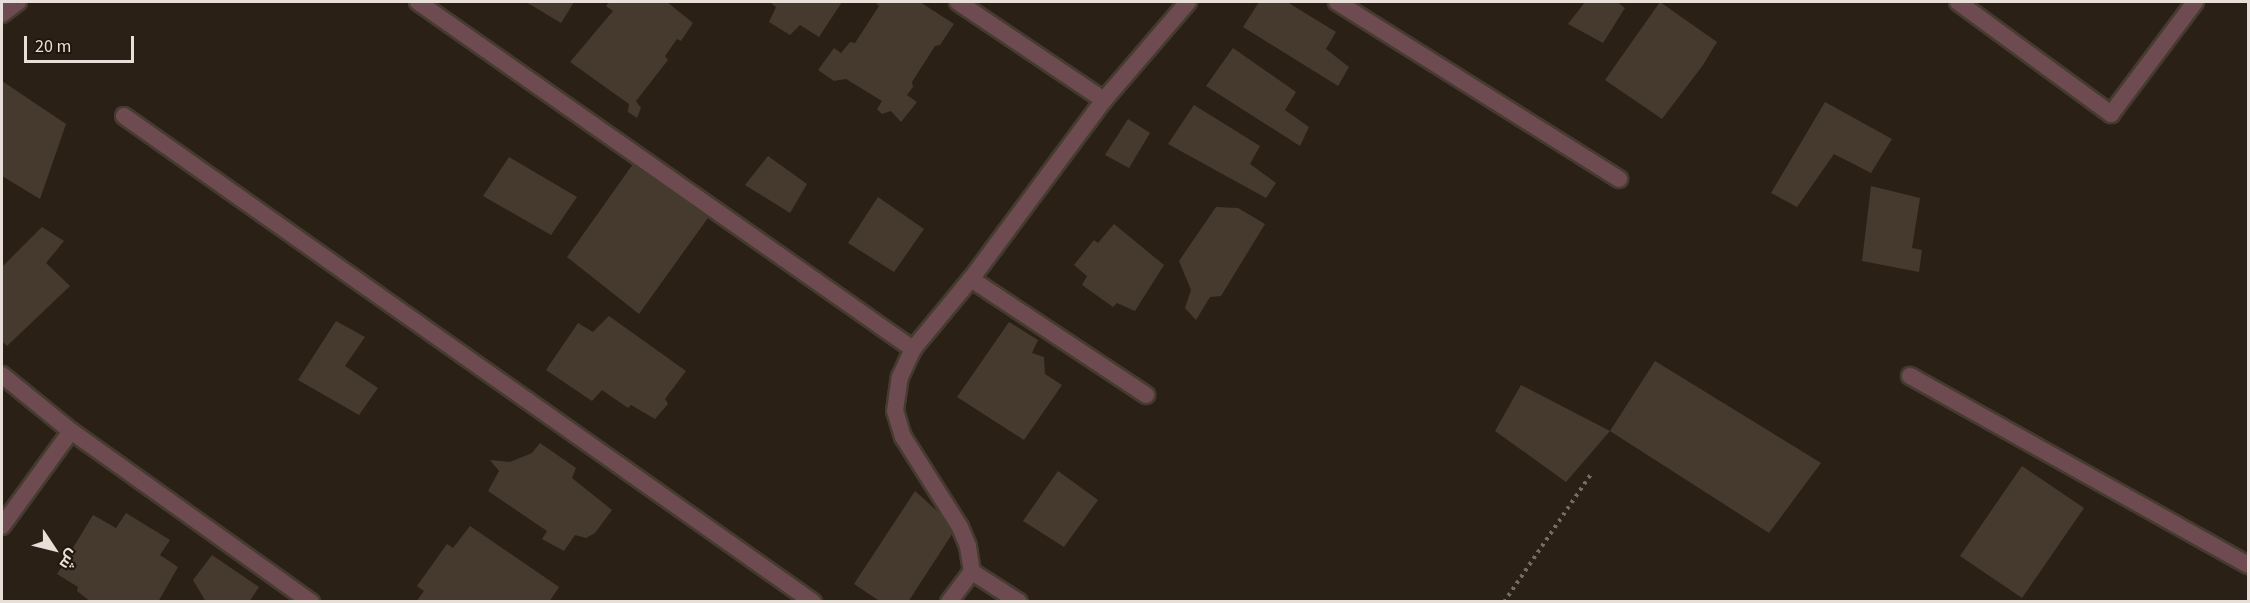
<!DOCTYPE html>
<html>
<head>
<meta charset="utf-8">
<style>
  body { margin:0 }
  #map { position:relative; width:2250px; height:603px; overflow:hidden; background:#2b2015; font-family:"Source Sans 3",Cairo,sans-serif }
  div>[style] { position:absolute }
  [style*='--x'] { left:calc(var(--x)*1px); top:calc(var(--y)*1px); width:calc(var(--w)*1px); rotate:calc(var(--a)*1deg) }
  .building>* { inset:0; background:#463a2f }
  .path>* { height:4px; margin-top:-2px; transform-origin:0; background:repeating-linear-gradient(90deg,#756c62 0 3px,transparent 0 7.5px) }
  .roads { filter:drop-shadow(2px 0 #453b30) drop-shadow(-2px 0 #453b30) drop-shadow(0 2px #453b30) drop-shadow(0 -2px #453b30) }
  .service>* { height:16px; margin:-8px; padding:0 8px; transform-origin:8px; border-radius:8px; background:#6e4b51 }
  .minor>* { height:16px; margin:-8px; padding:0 8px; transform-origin:8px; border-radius:8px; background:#6e4b51 }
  span { translate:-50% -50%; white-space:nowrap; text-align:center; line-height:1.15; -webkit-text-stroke:4.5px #21160c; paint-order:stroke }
  .frame { position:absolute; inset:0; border:3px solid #e7dfd8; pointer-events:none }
  .north { position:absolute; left:24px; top:519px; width:60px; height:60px; -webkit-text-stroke:4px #21160c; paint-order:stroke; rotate:125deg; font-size:16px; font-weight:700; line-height:24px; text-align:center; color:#e7dfd8 }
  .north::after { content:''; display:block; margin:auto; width:21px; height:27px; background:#e7dfd8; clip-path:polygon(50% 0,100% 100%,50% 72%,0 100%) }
  .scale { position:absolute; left:24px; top:36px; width:110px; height:27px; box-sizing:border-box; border:3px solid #e7dfd8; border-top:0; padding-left:8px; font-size:18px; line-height:21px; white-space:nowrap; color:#e7dfd8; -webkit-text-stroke:4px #21160c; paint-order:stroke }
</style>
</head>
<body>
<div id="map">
  <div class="building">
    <div style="clip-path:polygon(526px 2px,574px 2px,561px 23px)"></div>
    <div style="clip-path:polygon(609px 2px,667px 2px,693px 23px,681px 41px,677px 39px,665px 56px,668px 60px,636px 101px,641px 108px,637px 118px,628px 112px,629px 104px,570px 62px,613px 11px,606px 6px)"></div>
    <div style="clip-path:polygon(770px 2px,842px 2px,819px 37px,800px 25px,790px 35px,769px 22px,776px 7px)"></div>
    <div style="clip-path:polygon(875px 2px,920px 2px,954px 24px,940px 45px,935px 46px,912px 82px,913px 87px,907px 95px,917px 102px,901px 122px,891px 111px,882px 114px,877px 109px,882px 101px,846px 79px,834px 81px,818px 70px,834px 48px,841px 53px,850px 42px,855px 43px,879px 6px)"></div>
    <div style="clip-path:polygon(1259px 2px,1287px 2px,1336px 32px,1326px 49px,1349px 67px,1338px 86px,1243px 27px)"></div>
    <div style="clip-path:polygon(1585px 2px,1617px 2px,1625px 8px,1603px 43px,1568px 24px)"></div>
    <div style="clip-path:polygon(1660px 2px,1717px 42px,1703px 65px,1662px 119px,1605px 80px)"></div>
    <div style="clip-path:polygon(1233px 48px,1296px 92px,1285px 110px,1309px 127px,1300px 146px,1206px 86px)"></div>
    <div style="clip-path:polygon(2px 81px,66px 124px,40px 199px,2px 176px)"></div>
    <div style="clip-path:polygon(1825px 102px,1892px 139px,1871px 173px,1834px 154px,1797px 207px,1771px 193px)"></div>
    <div style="clip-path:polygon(1194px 105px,1260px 146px,1250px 164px,1276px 183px,1266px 198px,1168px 144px)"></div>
    <div style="clip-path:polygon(1128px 119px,1150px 133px,1129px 168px,1105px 155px)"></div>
    <div style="clip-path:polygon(768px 156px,807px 184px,790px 213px,745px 185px)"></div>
    <div style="clip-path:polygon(509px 157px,577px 197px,551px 235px,483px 196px)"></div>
    <div style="clip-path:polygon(633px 164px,710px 215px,639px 314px,567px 257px)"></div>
    <div style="clip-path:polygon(1871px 186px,1920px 198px,1912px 248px,1922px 250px,1919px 272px,1862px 261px)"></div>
    <div style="clip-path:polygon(878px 197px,924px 229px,894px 272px,848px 243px)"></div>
    <div style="clip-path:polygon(1216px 207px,1238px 208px,1265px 224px,1221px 296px,1210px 297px,1196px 320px,1185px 308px,1191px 290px,1179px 261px)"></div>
    <div style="clip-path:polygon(1114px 224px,1164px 265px,1135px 311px,1117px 303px,1113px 307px,1082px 285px,1087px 276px,1074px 265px,1094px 240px,1098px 243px)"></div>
    <div style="clip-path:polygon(42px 227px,64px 241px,46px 263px,70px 286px,7px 346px,2px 341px,2px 267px)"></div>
    <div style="clip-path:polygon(609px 316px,686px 371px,665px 399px,668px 404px,655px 419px,631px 405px,628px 408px,602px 390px,592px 401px,546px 370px,578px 323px,593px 332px)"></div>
    <div style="clip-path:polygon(336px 321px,365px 337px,345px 366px,378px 388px,359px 415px,298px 380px)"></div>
    <div style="clip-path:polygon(1009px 322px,1038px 340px,1032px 353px,1044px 357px,1045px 374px,1062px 385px,1024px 440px,957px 397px)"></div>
    <div style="clip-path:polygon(1655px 361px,1821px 463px,1769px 533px,1610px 431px)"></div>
    <div style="clip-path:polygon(1521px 385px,1610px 431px,1566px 482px,1495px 431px)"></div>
    <div style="clip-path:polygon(540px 443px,576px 468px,572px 478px,612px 510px,595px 533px,586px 538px,575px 535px,564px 551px,542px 539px,547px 531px,488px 491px,499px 471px,490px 460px,510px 462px,532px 453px)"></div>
    <div style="clip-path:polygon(2022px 466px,2084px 508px,2022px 598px,1960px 556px)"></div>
    <div style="clip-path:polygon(1058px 471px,1098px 500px,1064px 547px,1023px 521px)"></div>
    <div style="clip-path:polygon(915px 491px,956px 528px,908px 602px,881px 602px,854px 584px)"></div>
    <div style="clip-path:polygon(126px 513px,170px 540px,160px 555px,178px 567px,158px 602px,91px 602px,77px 591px,78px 587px,57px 574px,93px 515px,116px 528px)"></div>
    <div style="clip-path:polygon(470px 526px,559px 587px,549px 602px,416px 602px,424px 591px,417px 586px,447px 544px,453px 548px)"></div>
    <div style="clip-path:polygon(212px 555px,259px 587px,249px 602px,206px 602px,193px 580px)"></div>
  </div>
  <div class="path">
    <div style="--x:1504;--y:602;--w:155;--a:-55.8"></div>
  </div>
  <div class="roads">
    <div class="service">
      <div style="--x:2;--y:14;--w:20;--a:-37"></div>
    </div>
    <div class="minor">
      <div style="--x:418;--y:2;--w:605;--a:35.03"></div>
      <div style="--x:958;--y:2;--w:176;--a:33.9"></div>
      <div style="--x:1337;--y:2;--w:333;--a:32.1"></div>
      <div style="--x:1958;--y:2;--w:190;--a:36.2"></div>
      <div style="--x:2111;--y:114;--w:140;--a:-53.1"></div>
      <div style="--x:124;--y:116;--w:843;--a:35.2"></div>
      <div style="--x:971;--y:279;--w:210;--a:33.5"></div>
      <div style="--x:2;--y:375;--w:89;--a:39.1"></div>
      <div style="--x:71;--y:431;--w:295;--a:35.5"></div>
      <div style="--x:1910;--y:376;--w:387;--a:29.2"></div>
      <div style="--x:2;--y:526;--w:117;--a:-54"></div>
      <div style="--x:949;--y:602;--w:38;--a:-53"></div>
      <div style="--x:1019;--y:602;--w:56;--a:-147.4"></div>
      <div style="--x:972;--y:572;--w:26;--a:-99"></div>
      <div style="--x:968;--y:546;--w:21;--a:-113"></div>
      <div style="--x:960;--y:527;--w:107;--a:-122.3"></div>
      <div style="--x:903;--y:437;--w:27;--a:-107"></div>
      <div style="--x:895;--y:411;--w:34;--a:-82"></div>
      <div style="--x:900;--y:377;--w:31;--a:-65"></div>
      <div style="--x:913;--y:349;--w:91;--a:-50.4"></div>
      <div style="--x:971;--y:279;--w:223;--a:-53.4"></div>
      <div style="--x:1104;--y:100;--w:129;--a:-49.4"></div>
    </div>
  </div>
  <div class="frame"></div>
  <div class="north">ش</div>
  <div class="scale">20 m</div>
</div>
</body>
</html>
